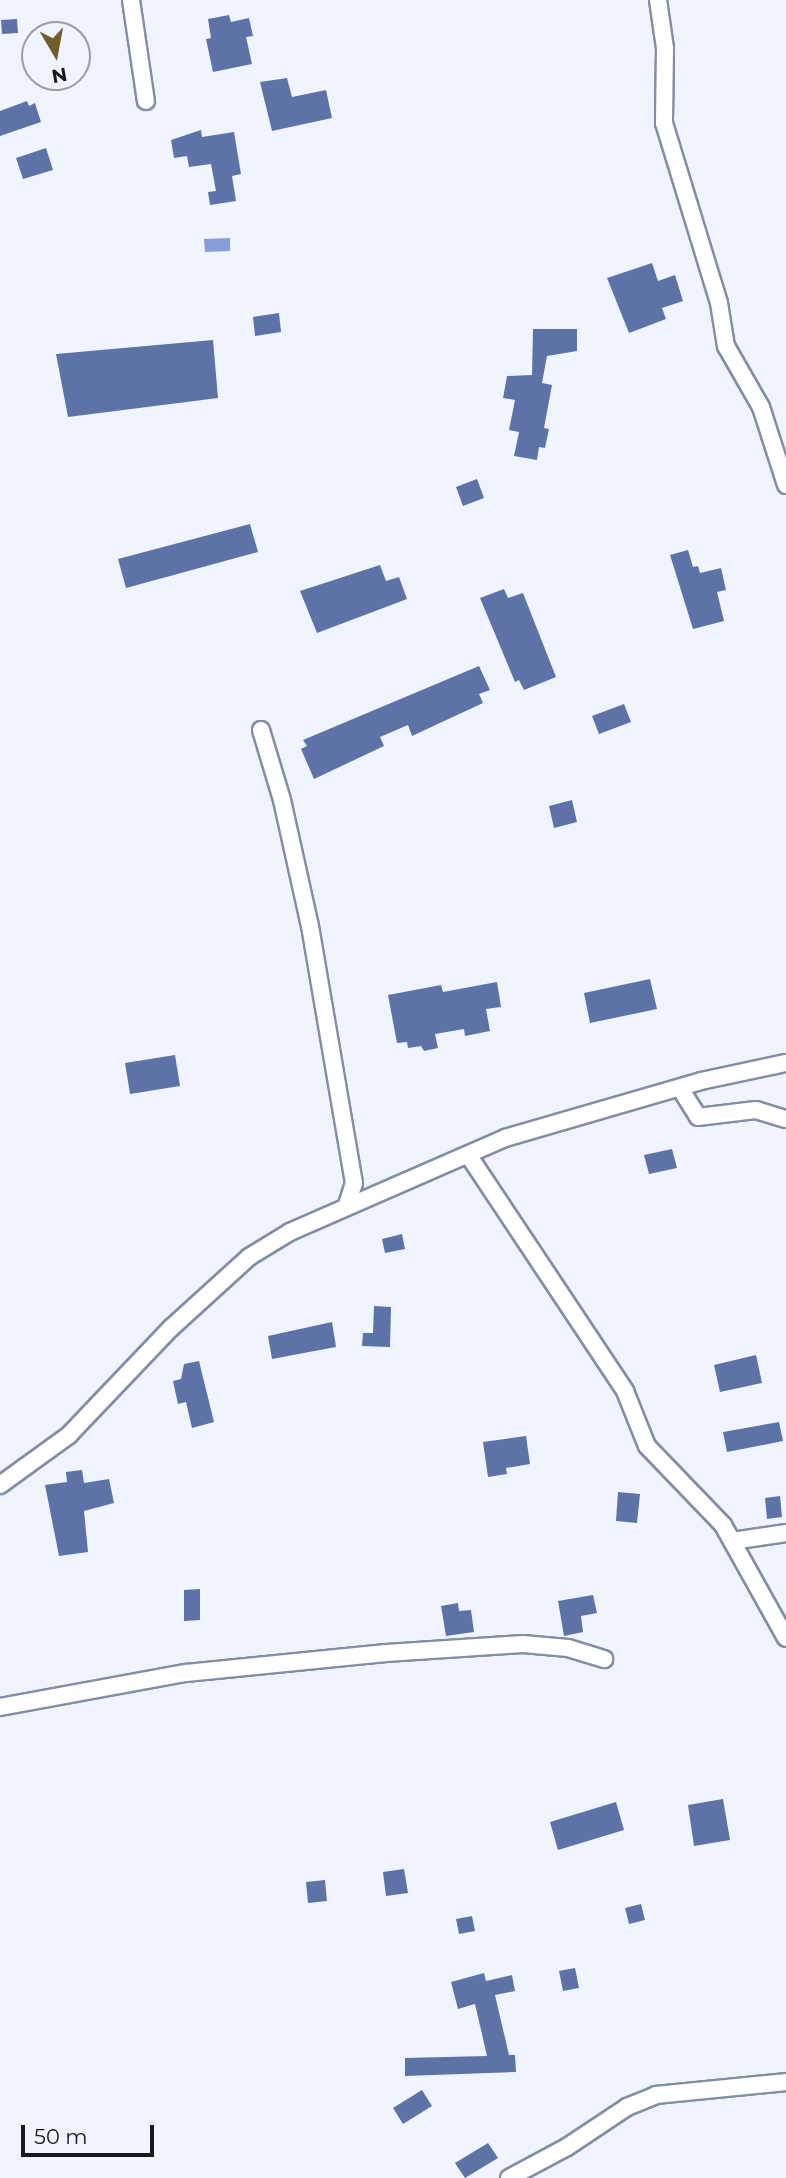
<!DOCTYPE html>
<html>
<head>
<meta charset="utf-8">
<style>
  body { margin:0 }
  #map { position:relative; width:786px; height:2178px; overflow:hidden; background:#eff4fe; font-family:Montserrat,sans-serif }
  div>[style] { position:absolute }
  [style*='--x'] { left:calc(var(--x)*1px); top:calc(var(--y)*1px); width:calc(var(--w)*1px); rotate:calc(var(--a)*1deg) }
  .water>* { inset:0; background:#869dd5 }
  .building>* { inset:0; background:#5d72a7 }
  .roads { filter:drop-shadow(2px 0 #838da4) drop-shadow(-2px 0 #838da4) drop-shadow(0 2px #838da4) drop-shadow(0 -2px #838da4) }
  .street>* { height:16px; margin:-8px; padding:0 8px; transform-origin:8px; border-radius:8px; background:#fff }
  span { translate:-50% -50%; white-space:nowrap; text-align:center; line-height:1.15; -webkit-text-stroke:7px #eff4fe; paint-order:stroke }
  .north { position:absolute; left:21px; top:21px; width:70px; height:70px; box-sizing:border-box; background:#eff4fe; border:2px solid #989ca6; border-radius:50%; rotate:170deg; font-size:19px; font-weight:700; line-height:28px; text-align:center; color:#151821 }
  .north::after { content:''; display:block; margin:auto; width:24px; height:32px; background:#725e2d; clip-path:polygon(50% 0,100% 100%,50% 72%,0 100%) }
  .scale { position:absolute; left:21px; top:2125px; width:133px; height:32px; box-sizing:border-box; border:4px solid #151821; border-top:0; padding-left:9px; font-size:21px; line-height:24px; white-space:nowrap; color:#151821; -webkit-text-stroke:5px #eff4fe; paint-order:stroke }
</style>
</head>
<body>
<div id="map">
  <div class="water">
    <div style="clip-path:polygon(230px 238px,230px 251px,205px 252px,204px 239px)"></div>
  </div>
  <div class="building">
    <div style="clip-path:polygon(229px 15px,231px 22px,249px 18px,253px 36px,246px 37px,252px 64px,213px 72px,206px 39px,211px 38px,208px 19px)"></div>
    <div style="clip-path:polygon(17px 19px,18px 33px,2px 34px,1px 20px)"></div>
    <div style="clip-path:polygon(287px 78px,292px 97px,326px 90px,332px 118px,272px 131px,260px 82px)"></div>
    <div style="clip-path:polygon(27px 101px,29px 106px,35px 103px,41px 122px,0 136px,0 111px)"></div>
    <div style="clip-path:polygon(201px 130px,202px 137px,234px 132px,241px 174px,232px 176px,236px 201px,210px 205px,208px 192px,216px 191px,211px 164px,189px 167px,187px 156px,174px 158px,171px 140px)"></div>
    <div style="clip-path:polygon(46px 148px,53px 170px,23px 179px,16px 158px)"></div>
    <div style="clip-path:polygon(652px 263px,658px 281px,675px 275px,683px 301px,662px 308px,666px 319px,629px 333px,607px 278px)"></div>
    <div style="clip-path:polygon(279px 313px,281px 332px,255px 336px,253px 317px)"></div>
    <div style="clip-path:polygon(533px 329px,577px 329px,577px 351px,547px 356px,542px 383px,552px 385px,544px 428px,549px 429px,545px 448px,539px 447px,537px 460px,514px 456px,519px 432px,509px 430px,515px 400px,503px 398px,507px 376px,532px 375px)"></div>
    <div style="clip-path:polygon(213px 340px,218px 398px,68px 417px,56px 354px)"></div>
    <div style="clip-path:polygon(477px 479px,484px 498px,463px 506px,456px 487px)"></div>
    <div style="clip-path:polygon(250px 524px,258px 552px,126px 588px,118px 559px)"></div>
    <div style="clip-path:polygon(688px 550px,693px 567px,698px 566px,700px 573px,721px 568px,726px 590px,717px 592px,724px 621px,693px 629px,670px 555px)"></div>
    <div style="clip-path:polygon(380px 565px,386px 581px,399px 577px,407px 599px,317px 633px,300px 591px)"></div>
    <div style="clip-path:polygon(504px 589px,508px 598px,523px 593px,556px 677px,524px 690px,519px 680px,515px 682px,480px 598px)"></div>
    <div style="clip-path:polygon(479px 666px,490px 690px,479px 694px,483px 703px,412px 736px,408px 725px,380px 737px,384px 746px,314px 779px,301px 749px,307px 746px,303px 740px)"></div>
    <div style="clip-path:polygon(624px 704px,631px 722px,599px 734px,592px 716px)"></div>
    <div style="clip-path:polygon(572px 800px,577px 822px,554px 828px,549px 806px)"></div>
    <div style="clip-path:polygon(650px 979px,657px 1009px,590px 1023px,584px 993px)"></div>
    <div style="clip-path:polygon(497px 982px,501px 1007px,486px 1009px,490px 1031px,465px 1036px,464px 1029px,435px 1034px,438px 1048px,424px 1051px,421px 1046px,408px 1048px,407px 1042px,397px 1043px,388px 995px,441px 985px,443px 992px)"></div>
    <div style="clip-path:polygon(175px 1055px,180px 1086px,130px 1094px,125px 1063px)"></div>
    <div style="clip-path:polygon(672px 1149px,677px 1168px,649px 1174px,644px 1155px)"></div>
    <div style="clip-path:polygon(402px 1234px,405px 1249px,385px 1253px,382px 1239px)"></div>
    <div style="clip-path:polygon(374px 1306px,391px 1307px,390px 1347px,362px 1346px,363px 1333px,373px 1333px)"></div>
    <div style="clip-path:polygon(332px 1322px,336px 1347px,272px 1359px,268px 1336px)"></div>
    <div style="clip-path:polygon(756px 1355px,762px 1383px,720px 1392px,714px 1365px)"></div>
    <div style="clip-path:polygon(199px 1361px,214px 1422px,192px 1428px,186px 1402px,178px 1404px,173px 1381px,181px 1379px,184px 1364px)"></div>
    <div style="clip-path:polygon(779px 1422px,783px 1441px,727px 1452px,723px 1432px)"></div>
    <div style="clip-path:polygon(526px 1436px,530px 1464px,506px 1468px,507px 1474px,488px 1477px,483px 1442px)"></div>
    <div style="clip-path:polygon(82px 1470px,84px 1483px,109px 1479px,114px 1503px,84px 1511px,88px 1552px,59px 1556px,45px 1485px,67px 1482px,66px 1472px)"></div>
    <div style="clip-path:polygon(618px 1492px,640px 1494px,637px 1523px,616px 1521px)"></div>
    <div style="clip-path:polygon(780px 1496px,782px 1517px,767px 1519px,765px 1498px)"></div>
    <div style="clip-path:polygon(200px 1589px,200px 1620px,184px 1621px,184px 1590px)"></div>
    <div style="clip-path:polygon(593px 1595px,597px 1613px,581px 1616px,583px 1632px,564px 1636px,558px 1601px)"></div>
    <div style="clip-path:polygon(458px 1603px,459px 1611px,471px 1610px,474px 1632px,446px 1636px,441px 1606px)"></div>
    <div style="clip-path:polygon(723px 1799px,730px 1840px,694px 1846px,688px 1805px)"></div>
    <div style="clip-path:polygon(616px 1802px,624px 1830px,558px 1850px,550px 1822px)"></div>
    <div style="clip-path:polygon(404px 1869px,408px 1893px,386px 1896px,383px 1872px)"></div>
    <div style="clip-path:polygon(325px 1880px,327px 1901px,308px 1903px,306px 1882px)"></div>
    <div style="clip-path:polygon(641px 1904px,645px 1920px,629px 1924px,625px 1908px)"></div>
    <div style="clip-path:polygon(472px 1916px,475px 1931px,459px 1934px,456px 1919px)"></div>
    <div style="clip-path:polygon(575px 1968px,579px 1988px,563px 1991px,559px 1971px)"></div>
    <div style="clip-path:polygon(484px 1973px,486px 1981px,512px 1975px,515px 1991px,495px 1995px,509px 2055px,515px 2055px,516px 2072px,405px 2076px,405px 2058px,487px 2056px,475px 2004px,458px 2009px,451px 1982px)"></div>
    <div style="clip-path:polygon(422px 2090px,432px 2106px,403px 2124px,393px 2108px)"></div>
    <div style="clip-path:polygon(488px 2143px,498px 2158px,465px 2178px,455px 2163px)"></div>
  </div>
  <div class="roads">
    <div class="street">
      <div style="--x:131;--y:0;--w:102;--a:81.6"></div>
      <div style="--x:658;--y:0;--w:49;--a:81.7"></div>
      <div style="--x:665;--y:48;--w:75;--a:90.8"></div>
      <div style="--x:664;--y:123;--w:188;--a:73"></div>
      <div style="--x:719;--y:303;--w:44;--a:80.8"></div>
      <div style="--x:726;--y:346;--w:70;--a:60.2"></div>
      <div style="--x:761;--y:407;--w:82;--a:72.2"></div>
      <div style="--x:261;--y:730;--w:73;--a:73.3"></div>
      <div style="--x:282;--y:800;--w:129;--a:77.5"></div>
      <div style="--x:310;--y:926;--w:261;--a:80.3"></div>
      <div style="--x:354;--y:1183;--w:23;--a:108"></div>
      <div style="--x:680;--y:1088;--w:34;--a:58"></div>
      <div style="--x:698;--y:1117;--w:58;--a:-6.9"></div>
      <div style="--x:756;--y:1110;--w:31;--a:17"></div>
      <div style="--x:469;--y:1156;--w:282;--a:56.4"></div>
      <div style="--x:625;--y:1391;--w:59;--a:68.2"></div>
      <div style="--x:647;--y:1446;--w:110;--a:46.1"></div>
      <div style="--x:723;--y:1525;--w:129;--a:60.9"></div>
      <div style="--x:0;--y:1485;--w:85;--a:-35.9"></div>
      <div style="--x:69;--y:1435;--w:148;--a:-46.4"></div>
      <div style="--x:171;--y:1328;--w:105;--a:-42.3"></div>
      <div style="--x:249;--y:1257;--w:48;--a:-31.4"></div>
      <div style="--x:290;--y:1232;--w:235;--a:-23.6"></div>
      <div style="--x:505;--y:1138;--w:204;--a:-16.2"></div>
      <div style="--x:701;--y:1081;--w:87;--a:-12"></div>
      <div style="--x:732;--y:1541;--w:55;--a:-8.4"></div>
      <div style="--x:0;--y:1707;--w:189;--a:-10.4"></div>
      <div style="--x:186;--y:1673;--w:201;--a:-5.7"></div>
      <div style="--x:386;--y:1653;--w:137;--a:-3.8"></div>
      <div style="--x:523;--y:1644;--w:45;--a:5.1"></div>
      <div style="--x:568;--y:1648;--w:38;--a:17"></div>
      <div style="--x:509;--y:2178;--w:66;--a:-28.1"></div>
      <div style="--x:567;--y:2147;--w:72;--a:-33.7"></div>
      <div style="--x:627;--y:2107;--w:31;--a:-22"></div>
      <div style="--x:656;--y:2095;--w:131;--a:-5.7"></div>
    </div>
  </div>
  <div class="north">N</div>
  <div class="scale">50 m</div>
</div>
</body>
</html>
